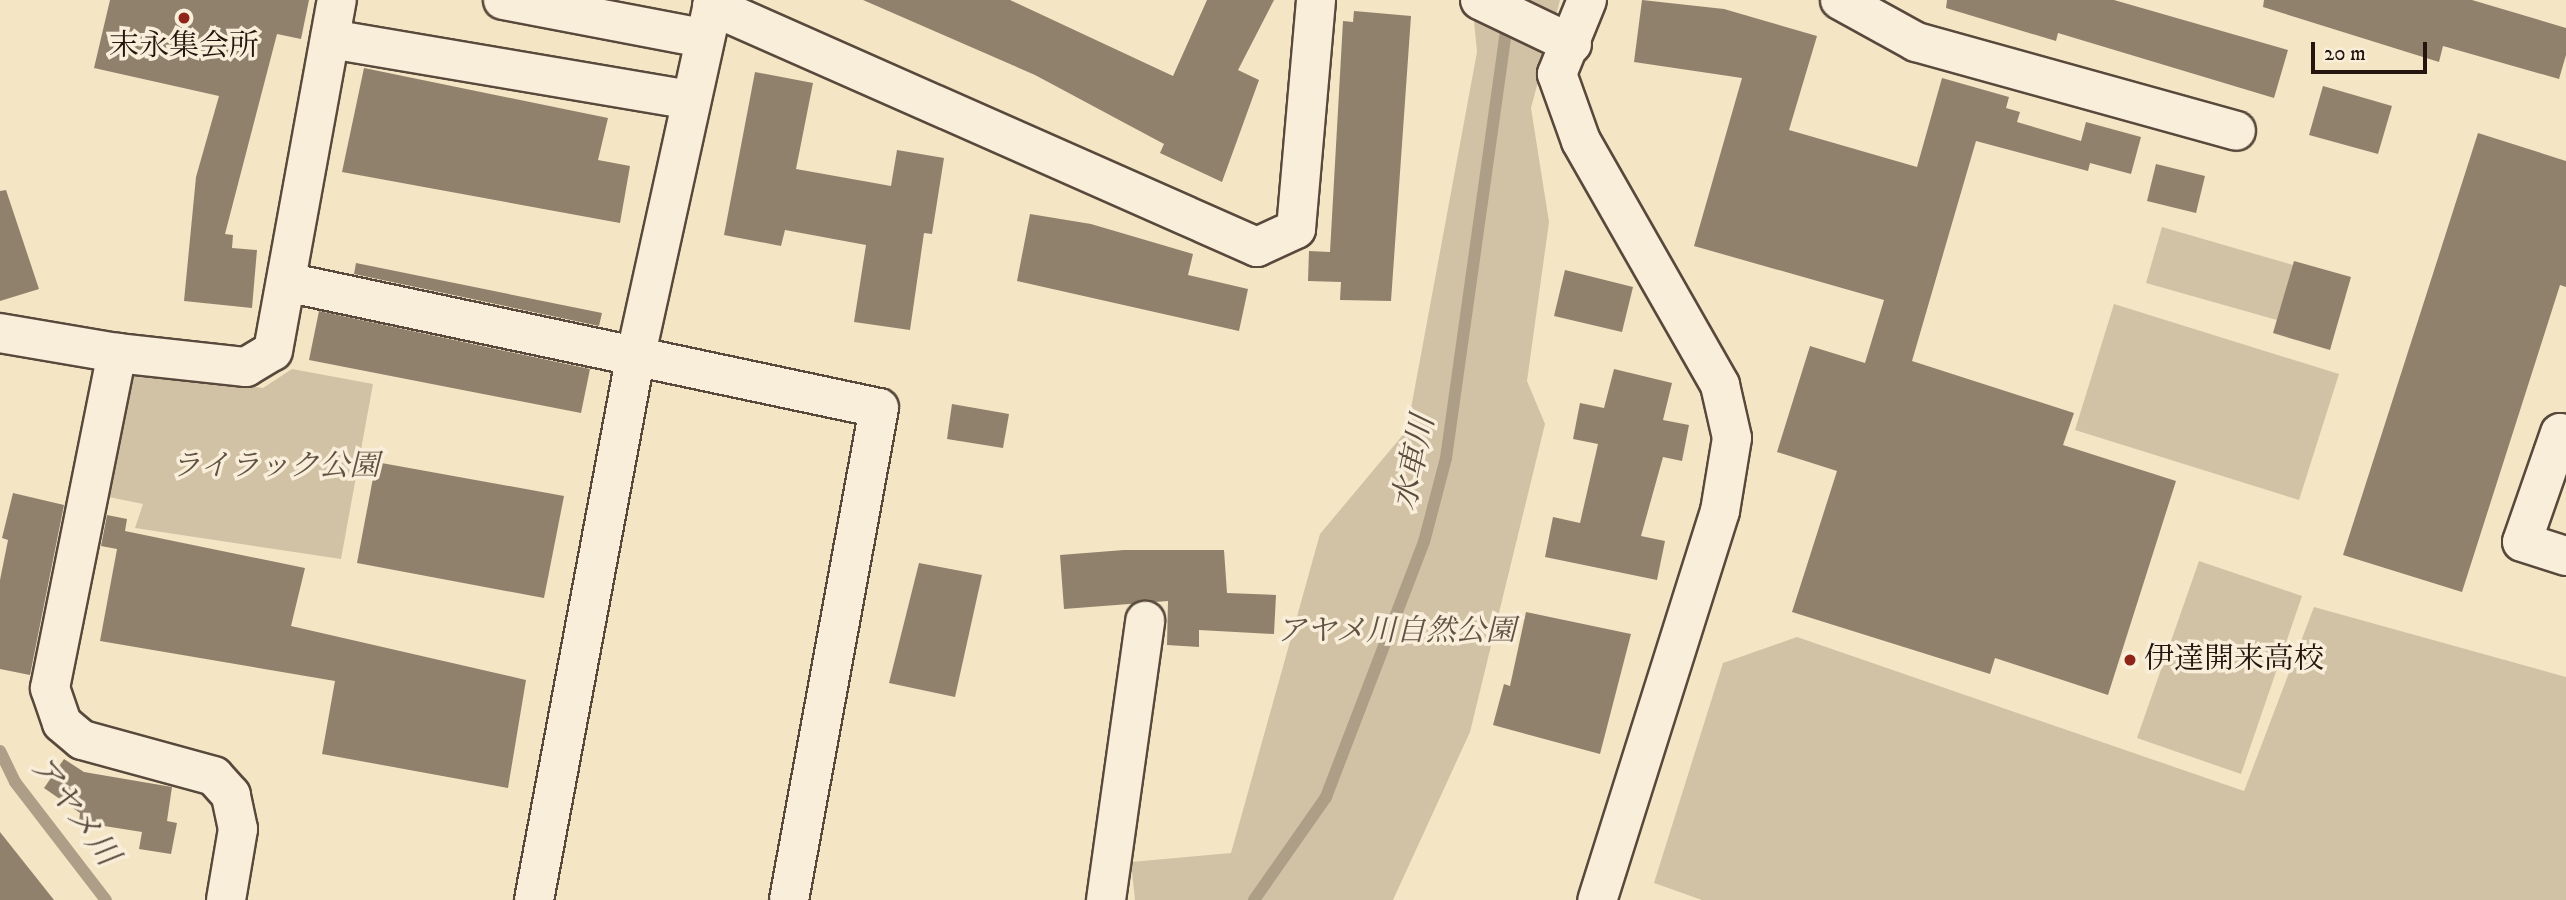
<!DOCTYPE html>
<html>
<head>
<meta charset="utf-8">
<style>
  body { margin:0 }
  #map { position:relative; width:2566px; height:900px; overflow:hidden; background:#f4e5c5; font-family:"IM FELL DW Pica","Noto Serif JP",serif }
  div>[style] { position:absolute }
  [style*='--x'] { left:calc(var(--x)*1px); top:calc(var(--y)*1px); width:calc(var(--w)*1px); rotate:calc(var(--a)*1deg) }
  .green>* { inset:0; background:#d1c2a6 }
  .stream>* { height:12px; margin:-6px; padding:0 6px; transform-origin:6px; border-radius:6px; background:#ad9e87 }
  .building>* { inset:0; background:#90816d }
  .roads { filter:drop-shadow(2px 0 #58493c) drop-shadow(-2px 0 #58493c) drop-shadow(0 2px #58493c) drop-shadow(0 -2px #58493c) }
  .minor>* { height:38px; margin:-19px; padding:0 19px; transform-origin:19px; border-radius:19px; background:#f8eed9 }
  .dots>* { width:19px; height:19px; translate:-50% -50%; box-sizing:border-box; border:4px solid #f8eed9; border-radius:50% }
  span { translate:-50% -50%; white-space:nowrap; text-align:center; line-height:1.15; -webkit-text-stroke:7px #f8eed9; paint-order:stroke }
  .poi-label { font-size:30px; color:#24150e }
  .left { translate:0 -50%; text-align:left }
  .park-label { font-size:30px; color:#615243; font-style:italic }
  .water-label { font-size:32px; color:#5b4c3e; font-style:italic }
  .scale { position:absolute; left:2311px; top:42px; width:116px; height:32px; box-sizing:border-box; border:4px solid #24150e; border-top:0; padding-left:9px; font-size:21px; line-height:24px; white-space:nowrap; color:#24150e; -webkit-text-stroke:5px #f8eed9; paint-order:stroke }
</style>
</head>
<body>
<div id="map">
  <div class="green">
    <div style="clip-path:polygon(1472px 0,1560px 0,1531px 108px,1549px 222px,1527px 381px,1545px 424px,1470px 732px,1393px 900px,1135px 900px,1131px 862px,1231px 853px,1320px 534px,1407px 430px,1477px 52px)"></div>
    <div style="clip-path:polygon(2162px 227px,2293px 265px,2277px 320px,2146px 283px)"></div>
    <div style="clip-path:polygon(2114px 304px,2339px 374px,2299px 500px,2075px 430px)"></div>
    <div style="clip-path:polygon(292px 369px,373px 384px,341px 559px,135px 528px,143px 504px,104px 496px,123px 384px,141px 372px,263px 388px)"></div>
    <div style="clip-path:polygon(2199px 561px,2302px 596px,2241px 774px,2137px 738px)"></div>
    <div style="clip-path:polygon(2314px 607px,2566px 677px,2566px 900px,1702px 900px,1654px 883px,1723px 663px,1797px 637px,2244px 791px)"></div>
  </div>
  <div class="stream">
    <div style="--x:0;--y:751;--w:34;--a:64"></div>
    <div style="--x:15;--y:782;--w:149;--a:52.4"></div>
    <div style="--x:1254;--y:900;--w:126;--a:-55"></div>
    <div style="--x:1326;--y:797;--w:273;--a:-69"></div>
    <div style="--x:1424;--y:542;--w:87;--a:-75.3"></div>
    <div style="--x:1446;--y:458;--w:444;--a:-82"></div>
  </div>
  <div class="building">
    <div style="clip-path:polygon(110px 0,309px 0,301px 39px,277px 34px,225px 234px,233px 235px,232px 248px,257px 250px,252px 308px,184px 301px,196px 177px,219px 96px,94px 68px)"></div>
    <div style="clip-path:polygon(863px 0,1010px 0,1173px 76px,1207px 0,1274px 0,1238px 70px,1259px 80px,1222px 182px,1160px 153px,1164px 144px,1035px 75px)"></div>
    <div style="clip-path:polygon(1642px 0,1724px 9px,1817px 36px,1789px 130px,1917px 167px,1942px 78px,2009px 97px,2006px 108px,2020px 112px,2017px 122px,2081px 141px,2086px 122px,2141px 137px,2131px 174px,2090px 163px,2088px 171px,1976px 141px,1912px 361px,2074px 413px,2063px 445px,2176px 481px,2108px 695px,1995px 658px,1990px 674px,1792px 612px,1837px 471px,1777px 452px,1810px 346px,1865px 363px,1884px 300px,1694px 246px,1742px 78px,1634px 62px)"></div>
    <div style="clip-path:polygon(1947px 0,2114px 0,2288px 50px,2274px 98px,2058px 33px,2056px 41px,1946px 8px)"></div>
    <div style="clip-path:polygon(2264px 0,2472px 0,2566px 28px,2566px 55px,2559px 79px,2443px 46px,2439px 62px,2263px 7px)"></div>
    <div style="clip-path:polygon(1354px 11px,1411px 16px,1391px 301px,1340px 300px,1341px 282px,1308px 281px,1309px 251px,1330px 252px,1343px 21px,1353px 22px)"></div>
    <div style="clip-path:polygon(364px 68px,608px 118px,598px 160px,630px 166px,620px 223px,342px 172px)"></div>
    <div style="clip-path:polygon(755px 72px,813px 83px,796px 169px,891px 186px,897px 150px,944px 158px,932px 234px,924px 233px,910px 330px,854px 322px,866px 245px,785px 230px,781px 246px,724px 235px)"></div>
    <div style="clip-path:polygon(2323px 86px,2392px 106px,2378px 154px,2309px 135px)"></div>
    <div style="clip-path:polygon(2478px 133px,2566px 161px,2566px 287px,2560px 285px,2462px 592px,2343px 555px)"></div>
    <div style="clip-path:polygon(2156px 164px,2205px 176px,2196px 213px,2147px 201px)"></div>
    <div style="clip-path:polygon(6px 190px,39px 289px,0 301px,0 191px)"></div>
    <div style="clip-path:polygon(1030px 214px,1091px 224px,1193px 254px,1188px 275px,1248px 289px,1239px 331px,1017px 281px)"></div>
    <div style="clip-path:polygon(2294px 261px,2351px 277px,2330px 350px,2273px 333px)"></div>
    <div style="clip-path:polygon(356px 263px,602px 313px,599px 326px,354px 274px)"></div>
    <div style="clip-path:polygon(1565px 270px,1633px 287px,1622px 332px,1554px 316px)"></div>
    <div style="clip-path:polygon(319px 311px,590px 369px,581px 413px,309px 360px)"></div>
    <div style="clip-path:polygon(1614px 369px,1672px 383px,1663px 420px,1689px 425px,1682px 461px,1663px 457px,1641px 536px,1665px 541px,1657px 580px,1545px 557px,1553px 517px,1580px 523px,1598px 444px,1573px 439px,1580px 403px,1604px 408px)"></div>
    <div style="clip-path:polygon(952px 404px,1009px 414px,1003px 448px,947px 439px)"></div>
    <div style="clip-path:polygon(376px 462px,564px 496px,544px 598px,357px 563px)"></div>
    <div style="clip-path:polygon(13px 493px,64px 505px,30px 675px,0 669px,0 580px,8px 540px,2px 538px)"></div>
    <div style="clip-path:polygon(107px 515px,127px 519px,125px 531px,305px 568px,291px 626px,526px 680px,508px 788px,322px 754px,335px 681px,100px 641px,117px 549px,101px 546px)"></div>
    <div style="clip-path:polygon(1124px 550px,1224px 550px,1227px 593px,1276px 595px,1274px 634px,1199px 630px,1199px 647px,1167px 645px,1168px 601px,1064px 609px,1060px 555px)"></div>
    <div style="clip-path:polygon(919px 563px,982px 575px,955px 697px,889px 683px)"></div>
    <div style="clip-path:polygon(1526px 612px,1631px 634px,1600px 754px,1493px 725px,1504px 684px,1510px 686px)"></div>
    <div style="clip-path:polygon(64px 759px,84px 772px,172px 787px,167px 821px,177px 823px,171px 854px,139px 849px,142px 832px,79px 822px,80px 813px,44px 788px)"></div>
    <div style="clip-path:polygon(0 832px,54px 900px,0 900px)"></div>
  </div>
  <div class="roads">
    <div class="minor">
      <div style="--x:503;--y:0;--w:203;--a:10.8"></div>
      <div style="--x:1480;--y:0;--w:102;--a:25.6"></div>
      <div style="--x:1587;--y:0;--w:80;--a:112.1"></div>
      <div style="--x:1557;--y:74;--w:71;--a:70.3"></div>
      <div style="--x:1581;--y:141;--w:281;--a:60.3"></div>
      <div style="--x:1720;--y:385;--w:54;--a:77.2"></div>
      <div style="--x:1732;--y:438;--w:74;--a:99.3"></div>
      <div style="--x:1720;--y:511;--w:408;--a:107.5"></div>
      <div style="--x:1840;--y:0;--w:87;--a:28.9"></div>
      <div style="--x:1916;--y:42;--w:332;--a:15.5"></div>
      <div style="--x:712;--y:6;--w:596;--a:23.86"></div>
      <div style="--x:1257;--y:247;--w:43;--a:-24.8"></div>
      <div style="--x:1296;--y:229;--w:230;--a:-85"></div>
      <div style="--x:330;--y:39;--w:364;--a:9.6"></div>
      <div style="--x:286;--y:282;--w:606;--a:12"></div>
      <div style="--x:879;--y:408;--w:500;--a:100.37"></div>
      <div style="--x:0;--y:333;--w:119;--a:9.7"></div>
      <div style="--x:2566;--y:435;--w:6;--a:-162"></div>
      <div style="--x:2560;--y:433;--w:115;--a:109.2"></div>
      <div style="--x:2522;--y:542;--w:46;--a:17.7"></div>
      <div style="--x:226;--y:900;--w:72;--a:-80.4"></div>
      <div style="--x:238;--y:829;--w:35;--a:-102"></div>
      <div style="--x:231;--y:795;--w:25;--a:-132"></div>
      <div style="--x:214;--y:776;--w:137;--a:-164.7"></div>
      <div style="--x:82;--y:740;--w:26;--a:-140"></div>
      <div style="--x:62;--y:723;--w:37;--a:-109"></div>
      <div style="--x:50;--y:688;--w:342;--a:-78.7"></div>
      <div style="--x:117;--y:353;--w:130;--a:6.2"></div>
      <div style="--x:246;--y:367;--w:31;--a:-31"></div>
      <div style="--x:273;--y:351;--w:357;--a:-79.7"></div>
      <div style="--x:534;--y:900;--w:555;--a:-79.42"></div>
      <div style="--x:636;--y:354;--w:362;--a:-77.6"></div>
      <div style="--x:1106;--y:900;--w:282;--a:-82"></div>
    </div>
  </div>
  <div class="dots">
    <div style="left:184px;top:18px;background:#8f2418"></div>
    <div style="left:2130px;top:660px;background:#8f2418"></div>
  </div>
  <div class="poi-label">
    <span style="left:184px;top:47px">末永集会所</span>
    <span class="left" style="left:2144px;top:660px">伊達開来高校</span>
  </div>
  <div class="park-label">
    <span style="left:275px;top:467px">ライラック公園</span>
    <span style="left:1396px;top:632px">アヤメ川自然公園</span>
  </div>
  <div class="water-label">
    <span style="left:1415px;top:463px;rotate:-78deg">水車川</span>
    <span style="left:73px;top:811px;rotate:54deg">アヤメ川</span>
  </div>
  <div class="scale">20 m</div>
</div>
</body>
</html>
